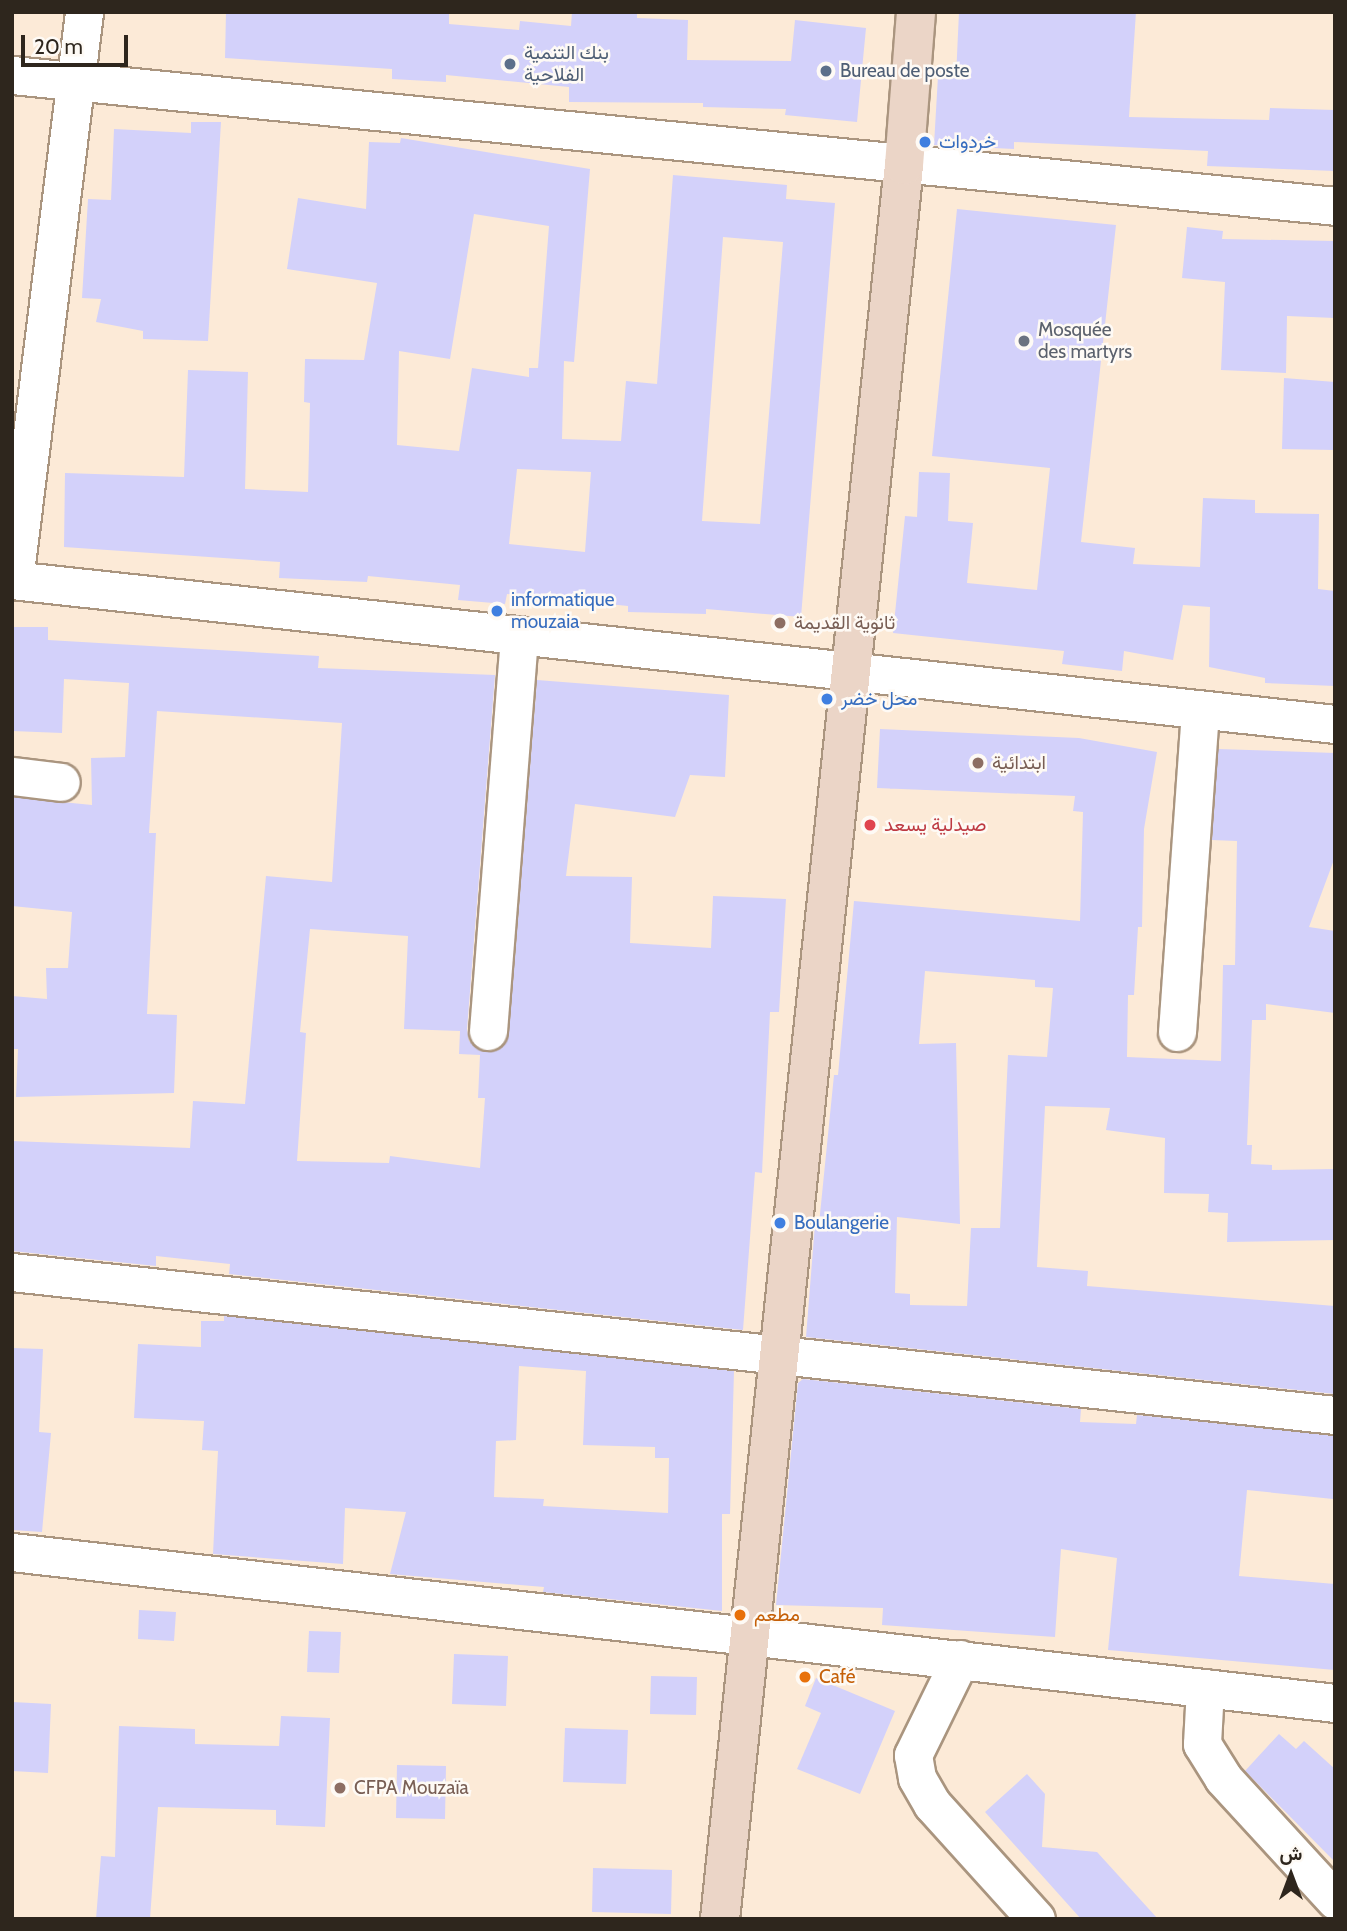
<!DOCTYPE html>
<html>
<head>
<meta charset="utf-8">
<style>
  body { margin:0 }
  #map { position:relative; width:1347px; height:1931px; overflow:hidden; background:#fcead7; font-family:Cabin,Vazirmatn,sans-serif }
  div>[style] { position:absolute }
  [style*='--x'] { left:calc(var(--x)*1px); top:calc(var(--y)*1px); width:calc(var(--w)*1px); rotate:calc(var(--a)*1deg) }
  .building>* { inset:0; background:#d3d1fa }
  .roads { filter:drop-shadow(2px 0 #aa957f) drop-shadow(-2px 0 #aa957f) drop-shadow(0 2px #aa957f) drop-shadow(0 -2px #aa957f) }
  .minor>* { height:37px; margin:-18.5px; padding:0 18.5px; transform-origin:18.5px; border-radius:18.5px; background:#fff }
  .secondary>* { height:38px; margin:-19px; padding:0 19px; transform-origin:19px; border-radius:19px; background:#ebd5c7 }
  .dots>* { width:19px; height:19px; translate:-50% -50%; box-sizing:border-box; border:4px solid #fefaf5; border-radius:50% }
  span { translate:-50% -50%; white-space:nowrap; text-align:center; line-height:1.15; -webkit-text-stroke:5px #fefaf5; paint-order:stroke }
  .service-label { font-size:19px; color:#4e5e75 }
  .left { translate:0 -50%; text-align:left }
  .shop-label { font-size:19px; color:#366cbe }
  .worship-label { font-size:19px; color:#5b616d }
  .education-label { font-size:19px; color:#785e54 }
  .health-label { font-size:19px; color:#be3a42 }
  .food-label { font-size:19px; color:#c56008 }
  .frame { position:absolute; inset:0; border:14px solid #2e261d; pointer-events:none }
  .north { position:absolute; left:1256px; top:1840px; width:70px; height:70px; -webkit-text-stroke:5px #fefaf5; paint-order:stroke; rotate:0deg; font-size:19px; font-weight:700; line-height:28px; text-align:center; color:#2e261d }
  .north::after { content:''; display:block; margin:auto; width:24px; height:32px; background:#2e261d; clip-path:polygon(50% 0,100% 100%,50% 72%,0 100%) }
  .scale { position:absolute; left:21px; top:35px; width:107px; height:32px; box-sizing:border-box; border:4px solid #2e261d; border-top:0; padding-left:9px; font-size:21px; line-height:24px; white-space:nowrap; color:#2e261d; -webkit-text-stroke:5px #fefaf5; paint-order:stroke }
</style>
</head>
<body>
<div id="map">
  <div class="building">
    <div style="clip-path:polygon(226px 12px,449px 12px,449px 24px,519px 30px,520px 21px,571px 26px,572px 12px,637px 12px,637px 18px,688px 20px,687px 60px,791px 61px,795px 20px,866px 28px,857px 122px,785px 115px,786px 109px,703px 107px,703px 103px,569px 102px,569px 87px,446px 75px,446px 82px,392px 79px,392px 69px,225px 58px)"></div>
    <div style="clip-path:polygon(959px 12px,1136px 12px,1129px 117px,1269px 120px,1270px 108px,1335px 110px,1335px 171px,1207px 166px,1208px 151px,1014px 142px,1014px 149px,934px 145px,938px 76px,956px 77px)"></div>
    <div style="clip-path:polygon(191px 122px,221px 122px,208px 341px,143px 339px,143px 331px,96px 322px,101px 299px,82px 298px,88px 199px,111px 200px,114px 129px,191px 133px)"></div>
    <div style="clip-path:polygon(evenodd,401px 138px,590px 169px,574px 362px,564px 361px,562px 439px,621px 441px,626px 381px,657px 384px,673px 175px,787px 185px,786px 199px,835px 203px,801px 617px,706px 609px,706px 614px,628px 612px,628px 606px,507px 594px,505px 604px,458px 600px,460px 585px,368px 576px,367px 582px,279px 578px,280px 562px,64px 547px,65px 473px,184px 477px,188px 370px,248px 372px,245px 489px,308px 492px,310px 403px,304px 402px,305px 359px,364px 360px,377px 283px,287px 269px,298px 198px,366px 209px,369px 142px,400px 143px,401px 138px,474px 214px,549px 226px,538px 368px,529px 368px,529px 377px,472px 368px,459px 451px,397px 445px,399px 351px,450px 359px,474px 214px,401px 138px,723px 237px,783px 242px,760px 524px,702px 521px,723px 237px,401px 138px,517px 469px,591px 472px,585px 552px,509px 544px,517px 469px)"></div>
    <div style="clip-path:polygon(957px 209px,1116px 225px,1081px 542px,1135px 548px,1133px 564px,1200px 567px,1203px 498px,1255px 500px,1255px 513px,1319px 514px,1318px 589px,1335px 591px,1335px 686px,1265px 683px,1265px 678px,1209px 667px,1210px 607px,1183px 605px,1173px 660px,1124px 651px,1122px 671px,1062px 664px,1064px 651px,893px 633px,905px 516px,917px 517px,919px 472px,950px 473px,948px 521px,973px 523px,967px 583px,1037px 590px,1050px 468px,932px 456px)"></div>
    <div style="clip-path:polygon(1187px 227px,1223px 231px,1222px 239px,1335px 241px,1335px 318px,1287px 316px,1286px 373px,1221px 370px,1225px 282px,1182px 278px)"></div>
    <div style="clip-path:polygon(1284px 378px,1335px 382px,1335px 450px,1282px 449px)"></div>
    <div style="clip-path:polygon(evenodd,12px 627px,48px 627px,48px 640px,319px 656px,318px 668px,495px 675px,467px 1029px,469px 1041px,486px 1052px,498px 1050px,509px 1033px,537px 680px,729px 695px,725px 777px,690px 775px,675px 817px,575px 804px,566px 876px,632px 877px,630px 943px,711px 948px,713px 896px,786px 899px,779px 1012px,770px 1012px,762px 1173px,755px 1172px,743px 1330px,229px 1274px,230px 1264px,156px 1256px,156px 1266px,12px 1251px,12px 1141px,190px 1148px,193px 1101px,245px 1104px,266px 876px,332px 882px,342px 723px,157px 711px,149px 833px,156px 833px,147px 1014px,177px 1015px,174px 1093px,16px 1097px,18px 1049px,12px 1049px,12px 996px,47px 999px,46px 968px,68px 968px,72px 912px,12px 906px,12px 797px,92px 805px,91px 758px,125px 757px,129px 683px,64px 679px,62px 733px,12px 731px,12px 627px,310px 929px,408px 936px,404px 1029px,460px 1031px,459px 1054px,480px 1055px,478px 1098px,485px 1098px,480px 1168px,390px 1156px,389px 1163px,297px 1161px,306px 1033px,300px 1032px,310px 929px)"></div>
    <div style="clip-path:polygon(evenodd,880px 729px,1079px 738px,1157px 752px,1144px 829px,1142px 927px,1138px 927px,1134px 995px,1128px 995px,1127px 1057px,1221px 1061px,1223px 965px,1235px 965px,1237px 841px,1212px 840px,1218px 749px,1335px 753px,1335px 857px,1309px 927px,1335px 931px,1335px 1013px,1266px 1004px,1266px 1020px,1252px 1020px,1247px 1145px,1252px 1145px,1251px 1164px,1272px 1165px,1272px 1170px,1335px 1169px,1335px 1240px,1227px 1242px,1228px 1213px,1208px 1212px,1209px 1194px,1164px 1193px,1165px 1138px,1106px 1130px,1110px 1108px,1045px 1106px,1037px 1267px,1088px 1271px,1087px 1286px,1335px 1306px,1335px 1394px,806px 1337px,815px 1224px,819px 1224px,834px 1075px,838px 1075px,854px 901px,1080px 921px,1083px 812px,1073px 811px,1075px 796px,877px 788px,880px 729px,925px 971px,1035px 980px,1035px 987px,1053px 988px,1047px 1057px,1008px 1055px,1000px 1228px,971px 1228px,967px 1306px,910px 1305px,910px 1294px,895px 1293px,897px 1217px,960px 1224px,956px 1043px,919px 1044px,925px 971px)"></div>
    <div style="clip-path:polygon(evenodd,224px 1316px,734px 1371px,730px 1514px,722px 1514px,722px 1611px,543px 1592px,544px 1587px,390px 1574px,406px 1512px,345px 1508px,343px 1564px,213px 1554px,218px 1451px,202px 1450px,204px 1421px,134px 1418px,138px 1344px,201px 1347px,201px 1321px,224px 1321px,224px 1316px,519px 1366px,586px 1371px,583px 1445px,655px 1447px,655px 1458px,669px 1458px,668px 1513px,543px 1506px,544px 1499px,494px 1497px,496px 1441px,516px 1440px,519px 1366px)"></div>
    <div style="clip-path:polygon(12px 1348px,43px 1349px,39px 1432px,51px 1433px,42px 1532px,12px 1530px)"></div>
    <div style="clip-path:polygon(803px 1379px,1081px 1409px,1080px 1422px,1136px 1424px,1137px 1415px,1335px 1436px,1333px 1499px,1247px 1490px,1239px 1576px,1335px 1584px,1335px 1670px,1108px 1650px,1117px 1558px,1061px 1549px,1055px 1637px,882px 1625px,883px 1608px,776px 1605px,798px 1383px)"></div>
    <div style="clip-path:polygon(139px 1610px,176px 1612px,174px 1641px,138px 1639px)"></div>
    <div style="clip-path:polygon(309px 1631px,341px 1632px,339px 1673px,307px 1672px)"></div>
    <div style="clip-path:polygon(454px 1654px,508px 1656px,506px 1706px,452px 1704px)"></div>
    <div style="clip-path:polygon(651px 1676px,697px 1677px,696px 1715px,650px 1714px)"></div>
    <div style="clip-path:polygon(816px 1678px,895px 1711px,860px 1794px,797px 1769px,821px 1713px,805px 1706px)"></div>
    <div style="clip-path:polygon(12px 1702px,51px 1704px,48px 1773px,12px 1771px)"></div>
    <div style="clip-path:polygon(281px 1716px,330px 1718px,325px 1827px,276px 1825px,276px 1810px,158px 1807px,150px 1919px,96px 1919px,101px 1856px,115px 1857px,119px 1726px,195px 1729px,195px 1744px,279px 1746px)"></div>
    <div style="clip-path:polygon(565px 1728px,628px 1730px,626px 1784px,563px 1782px)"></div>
    <div style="clip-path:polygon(1279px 1734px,1296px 1749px,1304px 1741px,1335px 1769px,1335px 1862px,1245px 1771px)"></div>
    <div style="clip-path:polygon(397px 1765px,446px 1766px,445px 1819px,396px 1818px)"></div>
    <div style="clip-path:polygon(1027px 1774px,1045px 1794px,1042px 1847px,1097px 1852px,1158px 1919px,1081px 1919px,985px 1812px)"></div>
    <div style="clip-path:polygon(593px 1868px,672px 1870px,671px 1914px,592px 1912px)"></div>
  </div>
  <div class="roads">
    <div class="minor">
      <div style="--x:12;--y:75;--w:1329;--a:5.65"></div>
      <div style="--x:12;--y:580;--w:1331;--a:6.21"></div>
      <div style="--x:14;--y:580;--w:572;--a:-82.97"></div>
      <div style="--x:12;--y:776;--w:49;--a:7"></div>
      <div style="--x:488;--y:1031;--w:394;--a:-85.5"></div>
      <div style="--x:1177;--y:1032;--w:322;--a:-85.9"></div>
      <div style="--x:12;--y:1272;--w:1331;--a:6.17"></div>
      <div style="--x:12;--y:1552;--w:1332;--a:6.51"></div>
      <div style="--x:960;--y:1659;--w:107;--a:116.1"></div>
      <div style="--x:913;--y:1755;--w:23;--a:80"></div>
      <div style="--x:917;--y:1778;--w:30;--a:60"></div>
      <div style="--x:932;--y:1804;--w:155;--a:47.9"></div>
      <div style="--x:1205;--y:1688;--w:56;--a:93.1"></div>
      <div style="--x:1202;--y:1744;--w:40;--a:58"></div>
      <div style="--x:1223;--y:1778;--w:166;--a:47.4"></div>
    </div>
    <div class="secondary">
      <div style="--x:720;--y:1919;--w:1764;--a:-84.01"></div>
      <div style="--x:904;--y:165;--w:153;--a:-85.5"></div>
    </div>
  </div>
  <div class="dots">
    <div style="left:510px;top:64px;background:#5c6f8a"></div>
    <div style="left:826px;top:71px;background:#5c6f8a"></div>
    <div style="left:925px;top:142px;background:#3f7fe0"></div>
    <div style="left:1024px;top:341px;background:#6b7280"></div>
    <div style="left:497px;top:611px;background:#3f7fe0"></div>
    <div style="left:780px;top:623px;background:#8d6e63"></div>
    <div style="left:827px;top:699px;background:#3f7fe0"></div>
    <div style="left:978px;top:763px;background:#8d6e63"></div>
    <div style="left:870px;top:825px;background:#e0444e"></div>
    <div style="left:780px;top:1223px;background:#3f7fe0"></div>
    <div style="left:740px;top:1615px;background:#e8710a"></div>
    <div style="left:805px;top:1677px;background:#e8710a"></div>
    <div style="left:340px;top:1788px;background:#8d6e63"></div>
  </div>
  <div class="service-label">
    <span class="left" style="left:524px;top:64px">بنك التنمية<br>الفلاحية</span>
    <span class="left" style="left:840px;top:71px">Bureau de poste</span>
  </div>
  <div class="shop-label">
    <span class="left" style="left:939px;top:142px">خردوات</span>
    <span class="left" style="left:511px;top:611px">informatique<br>mouzaia</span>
    <span class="left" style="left:841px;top:699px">محل خضر</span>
    <span class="left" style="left:794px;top:1223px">Boulangerie</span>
  </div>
  <div class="worship-label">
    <span class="left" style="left:1038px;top:341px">Mosquée<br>des martyrs</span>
  </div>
  <div class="education-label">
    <span class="left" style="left:794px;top:623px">ثانوية القديمة</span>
    <span class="left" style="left:992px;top:763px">ابتدائية</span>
    <span class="left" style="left:354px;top:1788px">CFPA Mouzaïa</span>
  </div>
  <div class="health-label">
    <span class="left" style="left:884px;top:825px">صيدلية يسعد</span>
  </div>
  <div class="food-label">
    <span class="left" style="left:754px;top:1615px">مطعم</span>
    <span class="left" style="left:819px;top:1677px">Café</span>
  </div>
  <div class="frame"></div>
  <div class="north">ش</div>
  <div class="scale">20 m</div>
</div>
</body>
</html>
